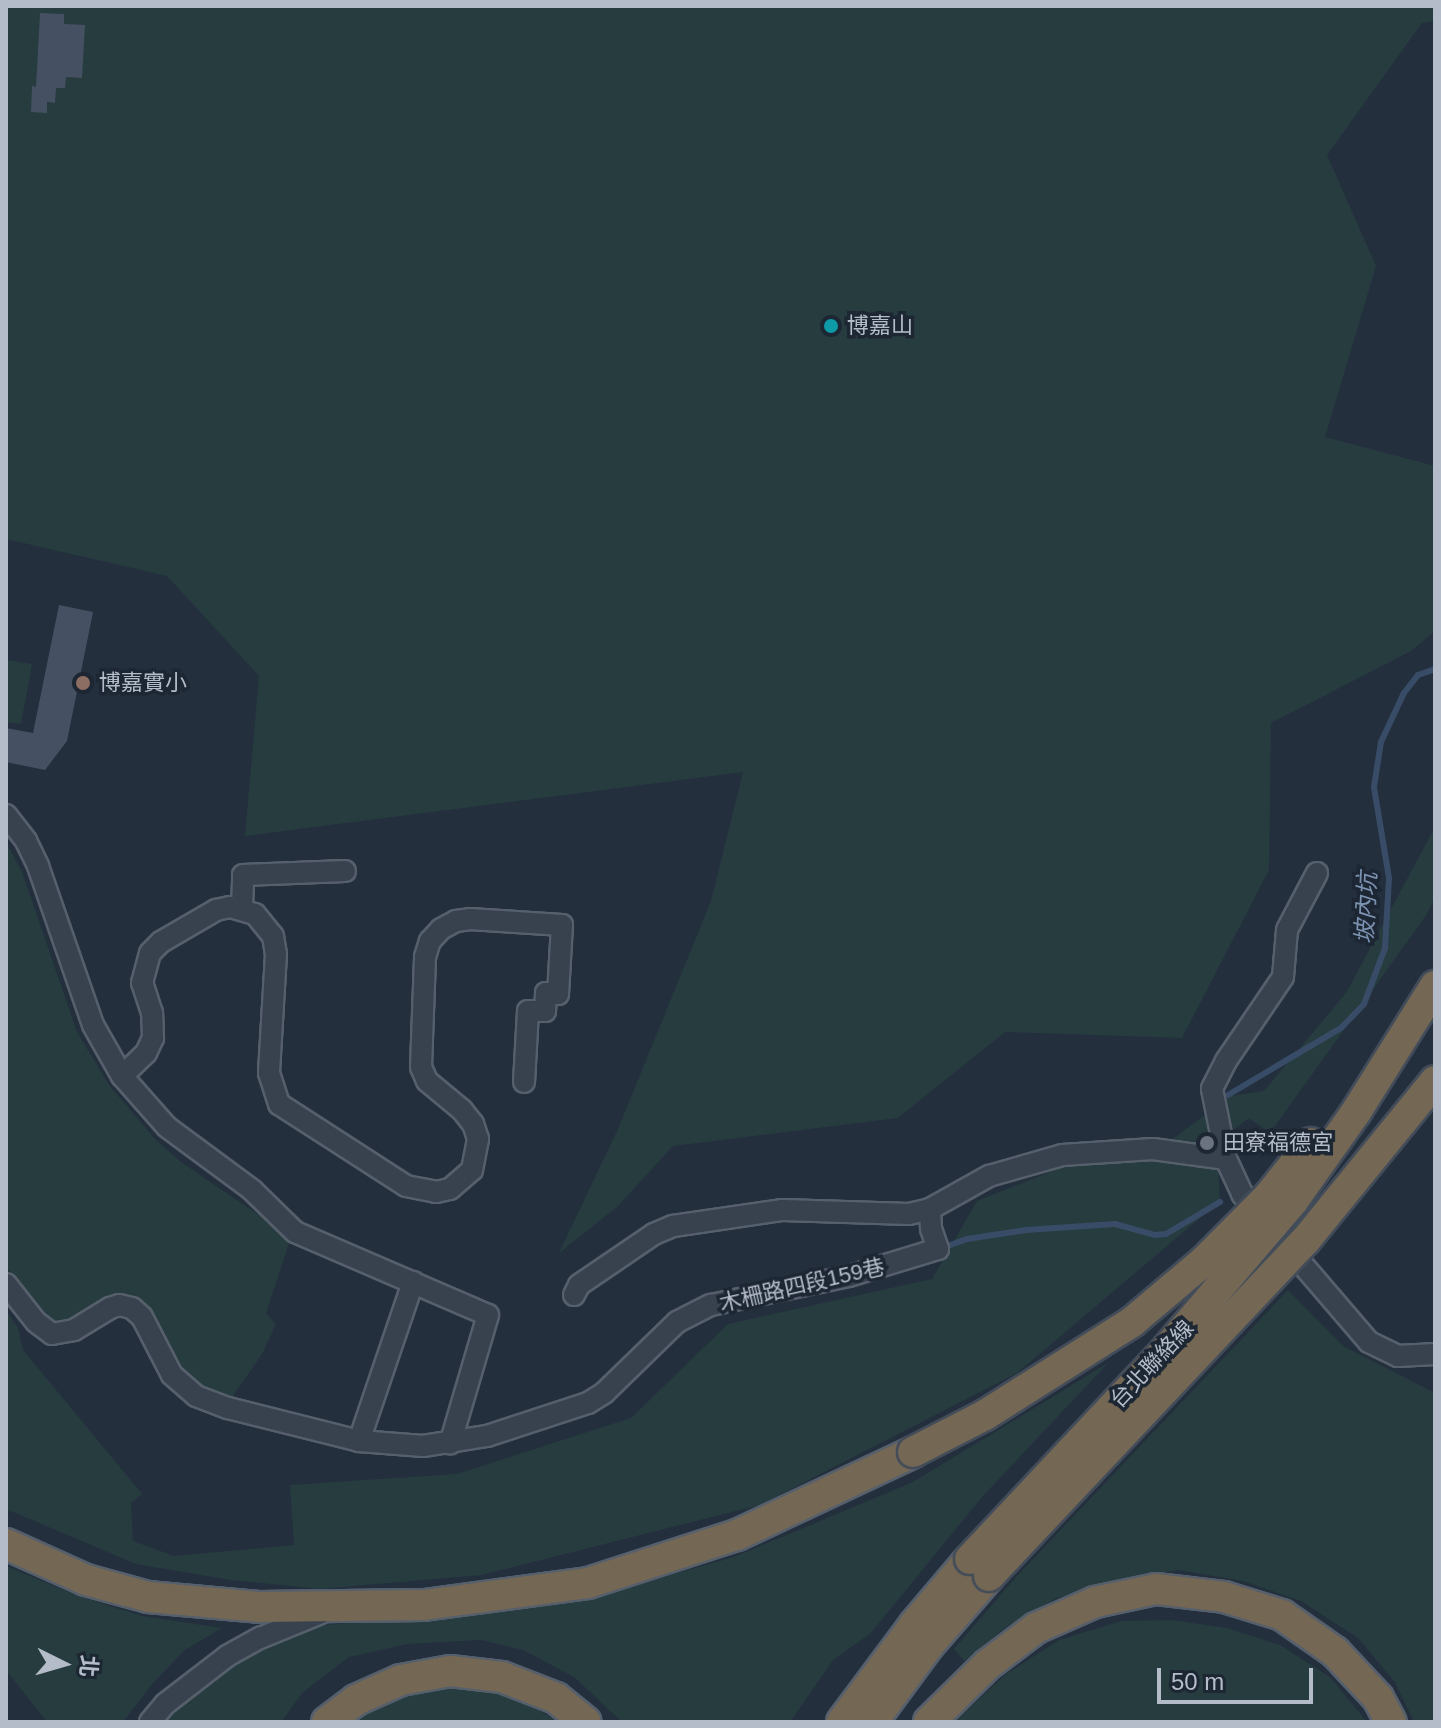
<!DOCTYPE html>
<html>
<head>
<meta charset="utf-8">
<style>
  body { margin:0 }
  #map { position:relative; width:1441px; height:1728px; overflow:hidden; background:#242f3e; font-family:Helvetica,"Noto Sans TC",sans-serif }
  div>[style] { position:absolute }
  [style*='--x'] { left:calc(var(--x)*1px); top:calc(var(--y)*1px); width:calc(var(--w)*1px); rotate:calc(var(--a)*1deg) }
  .green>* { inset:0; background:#263c3f }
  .stream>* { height:6px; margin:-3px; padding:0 3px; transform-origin:3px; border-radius:3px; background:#394c67 }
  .building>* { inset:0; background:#455162 }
  .roads { filter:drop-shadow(2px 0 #565f6c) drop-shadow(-2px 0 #565f6c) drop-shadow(0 2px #565f6c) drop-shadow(0 -2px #565f6c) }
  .minor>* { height:20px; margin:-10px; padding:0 10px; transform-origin:10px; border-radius:10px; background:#38414e }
  .highway>* { height:30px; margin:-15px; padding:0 15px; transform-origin:15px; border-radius:15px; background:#746855 }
  .bridges { filter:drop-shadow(2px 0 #434c59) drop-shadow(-2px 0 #434c59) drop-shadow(0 2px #434c59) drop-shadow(0 -2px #434c59) }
  .highway-bridge>* { height:30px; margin:-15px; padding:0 15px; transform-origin:15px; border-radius:15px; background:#746855 }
  .dots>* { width:22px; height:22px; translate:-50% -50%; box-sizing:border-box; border:4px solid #1d2633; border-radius:50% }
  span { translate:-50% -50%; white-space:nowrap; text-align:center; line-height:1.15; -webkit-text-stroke:7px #1d2633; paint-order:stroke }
  .poi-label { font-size:22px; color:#b4bcc9 }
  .left { translate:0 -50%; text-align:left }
  .street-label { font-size:22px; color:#b4bcc9 }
  .water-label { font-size:24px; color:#7c92b1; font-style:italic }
  .frame { position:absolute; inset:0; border:8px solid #b4bcc9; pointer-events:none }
  .north { position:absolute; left:24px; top:1624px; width:80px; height:80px; -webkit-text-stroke:6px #1d2633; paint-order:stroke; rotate:95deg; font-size:22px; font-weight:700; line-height:32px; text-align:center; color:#b4bcc9 }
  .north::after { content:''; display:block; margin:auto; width:28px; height:36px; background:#b4bcc9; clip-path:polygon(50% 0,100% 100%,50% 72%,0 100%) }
  .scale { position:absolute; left:1157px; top:1668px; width:156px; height:36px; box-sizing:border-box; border:4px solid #b4bcc9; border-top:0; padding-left:10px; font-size:24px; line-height:28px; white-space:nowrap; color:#b4bcc9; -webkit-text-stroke:6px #1d2633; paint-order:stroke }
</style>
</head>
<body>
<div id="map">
  <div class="green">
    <div style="clip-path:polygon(6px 6px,1435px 6px,1435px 21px,1422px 23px,1327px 155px,1376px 266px,1325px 437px,1435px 466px,1435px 631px,1411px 651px,1271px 723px,1269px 870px,1182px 1038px,1005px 1032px,898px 1118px,673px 1146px,617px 1207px,559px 1253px,618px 1129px,711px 901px,743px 772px,245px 836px,259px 676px,167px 576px,6px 539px)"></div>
    <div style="clip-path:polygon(6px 660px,32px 664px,21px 724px,6px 722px)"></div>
    <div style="clip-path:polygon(1435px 827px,1435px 897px,1427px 914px,1270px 1133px,1249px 1118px,1217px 1142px,1220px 1201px,1017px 1373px,760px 1505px,481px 1575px,320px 1589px,231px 1580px,136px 1564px,6px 1509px,6px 1310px,18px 1328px,23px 1350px,142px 1494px,131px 1503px,133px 1541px,174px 1556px,294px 1545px,290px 1485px,457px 1474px,631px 1418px,728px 1324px,932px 1279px,977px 1201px,1057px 1169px,1158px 1150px,1230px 1096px,1264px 1091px,1346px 993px)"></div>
    <div style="clip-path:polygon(6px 842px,22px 872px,77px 1032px,109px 1085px,155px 1139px,181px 1162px,291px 1237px,266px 1313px,276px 1324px,262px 1354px,230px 1400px,198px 1383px,175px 1363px,133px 1299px,112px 1297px,63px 1324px,45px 1317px,6px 1266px)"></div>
    <div style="clip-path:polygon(1288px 1290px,1343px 1346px,1435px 1393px,1435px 1722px,1414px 1722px,1395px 1682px,1358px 1638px,1301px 1601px,1243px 1581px,1178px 1570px,1113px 1581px,1057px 1598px,1006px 1627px,964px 1661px,954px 1649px,1017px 1576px)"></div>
    <div style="clip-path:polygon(1108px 1363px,982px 1497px,870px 1634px,833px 1660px,790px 1722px,622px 1722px,574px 1677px,523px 1650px,481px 1640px,407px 1644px,349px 1657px,303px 1692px,281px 1722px,163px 1722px,208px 1682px,238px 1661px,319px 1626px,588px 1598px,734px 1557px,913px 1482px)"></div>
    <div style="clip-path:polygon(6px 1566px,81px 1597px,142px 1616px,222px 1628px,185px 1650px,152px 1684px,123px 1722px,47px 1722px,6px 1670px)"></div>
    <div style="clip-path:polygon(1172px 1620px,1227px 1628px,1280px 1645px,1330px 1677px,1367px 1722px,954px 1722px,1005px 1675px,1059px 1640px,1121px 1621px)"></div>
    <div style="clip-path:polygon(464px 1684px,514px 1696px,559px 1722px,344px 1722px,412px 1688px)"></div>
  </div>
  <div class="stream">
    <div style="--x:1228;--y:1095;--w:131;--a:-30.7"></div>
    <div style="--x:1341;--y:1028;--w:33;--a:-46"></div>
    <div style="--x:1364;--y:1004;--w:60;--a:-69.4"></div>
    <div style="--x:1385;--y:948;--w:70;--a:-86.7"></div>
    <div style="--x:1389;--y:878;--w:92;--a:-99.4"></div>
    <div style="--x:1374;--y:787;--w:46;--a:-81.2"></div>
    <div style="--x:1381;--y:742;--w:54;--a:-64.9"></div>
    <div style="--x:1404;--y:693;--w:23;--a:-52"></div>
    <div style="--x:1418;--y:675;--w:18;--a:-19"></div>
    <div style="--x:945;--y:1247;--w:23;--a:-20"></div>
    <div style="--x:967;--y:1239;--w:60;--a:-8.7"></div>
    <div style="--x:1026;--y:1230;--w:89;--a:-3.9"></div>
    <div style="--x:1115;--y:1224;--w:41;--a:15.4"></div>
    <div style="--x:1155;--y:1235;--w:11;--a:-5"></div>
    <div style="--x:1166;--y:1234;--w:63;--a:-30.7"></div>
  </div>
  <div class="building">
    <div style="clip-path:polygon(40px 13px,64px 14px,64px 24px,85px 25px,82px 78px,66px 77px,65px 88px,56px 88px,55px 103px,47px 102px,47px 113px,31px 112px,32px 86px,36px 87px)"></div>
    <div style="clip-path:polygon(59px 605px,93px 612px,67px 741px,45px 770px,6px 762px,6px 728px,33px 733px)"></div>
  </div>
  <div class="roads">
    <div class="minor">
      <div style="--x:6;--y:815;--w:33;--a:52"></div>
      <div style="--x:26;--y:841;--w:28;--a:64"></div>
      <div style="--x:38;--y:866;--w:168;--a:70.9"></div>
      <div style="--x:93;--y:1025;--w:59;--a:60.4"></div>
      <div style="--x:122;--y:1076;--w:68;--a:48.6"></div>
      <div style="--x:167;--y:1127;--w:106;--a:36.5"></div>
      <div style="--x:252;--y:1190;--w:60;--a:44.3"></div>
      <div style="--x:295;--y:1232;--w:210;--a:23.3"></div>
      <div style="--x:488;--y:1315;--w:134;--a:106.4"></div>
      <div style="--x:1317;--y:873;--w:64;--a:117.8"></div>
      <div style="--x:1287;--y:930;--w:47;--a:94.9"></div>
      <div style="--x:1283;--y:977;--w:102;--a:124.2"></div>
      <div style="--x:1226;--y:1061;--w:31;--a:117"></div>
      <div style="--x:1212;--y:1089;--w:71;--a:78.7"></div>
      <div style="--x:1226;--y:1159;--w:38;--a:65"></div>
      <div style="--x:1242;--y:1194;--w:195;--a:49.4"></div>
      <div style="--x:1369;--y:1342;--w:32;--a:26"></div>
      <div style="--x:1398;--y:1356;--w:37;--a:-3"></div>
      <div style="--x:242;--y:909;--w:34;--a:-88"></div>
      <div style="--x:243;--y:875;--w:102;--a:-2.2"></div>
      <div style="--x:122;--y:1076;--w:33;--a:-44"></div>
      <div style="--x:146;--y:1053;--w:17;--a:-65"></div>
      <div style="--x:153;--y:1038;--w:25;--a:-92"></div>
      <div style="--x:152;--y:1013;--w:32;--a:-108"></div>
      <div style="--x:142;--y:983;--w:31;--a:-75"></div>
      <div style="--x:150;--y:953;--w:16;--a:-45"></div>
      <div style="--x:161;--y:942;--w:64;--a:-30.2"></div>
      <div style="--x:216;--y:910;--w:14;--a:-12"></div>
      <div style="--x:230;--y:907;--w:26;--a:16"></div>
      <div style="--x:255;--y:914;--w:28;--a:51"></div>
      <div style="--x:273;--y:936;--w:18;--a:81"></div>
      <div style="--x:276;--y:954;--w:119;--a:93.4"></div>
      <div style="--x:269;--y:1073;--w:33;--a:72"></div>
      <div style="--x:279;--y:1104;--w:151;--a:32.8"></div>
      <div style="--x:406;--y:1186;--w:31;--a:11"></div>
      <div style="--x:436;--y:1192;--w:14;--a:-12"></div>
      <div style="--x:450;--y:1189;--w:29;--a:-41"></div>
      <div style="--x:472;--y:1170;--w:32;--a:-79"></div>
      <div style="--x:478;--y:1139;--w:16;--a:-108"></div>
      <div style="--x:473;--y:1124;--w:18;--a:-128"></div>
      <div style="--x:462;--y:1110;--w:45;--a:-140.4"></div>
      <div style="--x:427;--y:1081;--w:15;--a:-113"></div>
      <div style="--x:421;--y:1067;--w:110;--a:-87.9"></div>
      <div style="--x:425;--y:957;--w:17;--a:-73"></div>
      <div style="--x:430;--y:941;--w:16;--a:-47"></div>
      <div style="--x:441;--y:929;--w:17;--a:-28"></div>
      <div style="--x:456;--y:921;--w:14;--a:-8"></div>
      <div style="--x:470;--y:919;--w:92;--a:3.7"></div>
      <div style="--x:562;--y:925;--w:69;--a:93.3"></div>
      <div style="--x:558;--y:994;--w:12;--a:-175"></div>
      <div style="--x:546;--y:993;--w:18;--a:93"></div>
      <div style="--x:545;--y:1011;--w:17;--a:180"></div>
      <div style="--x:528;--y:1011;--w:71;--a:93.2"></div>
      <div style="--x:6;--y:1284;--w:48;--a:51.7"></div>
      <div style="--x:36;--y:1322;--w:20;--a:37"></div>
      <div style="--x:52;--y:1334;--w:22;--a:-10"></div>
      <div style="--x:74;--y:1330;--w:42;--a:-31.4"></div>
      <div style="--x:110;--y:1308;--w:9;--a:-18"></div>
      <div style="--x:119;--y:1305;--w:13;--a:13"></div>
      <div style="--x:132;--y:1308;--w:13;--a:42"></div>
      <div style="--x:142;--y:1317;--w:65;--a:62.7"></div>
      <div style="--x:172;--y:1375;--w:32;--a:41"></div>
      <div style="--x:196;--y:1396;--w:34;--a:21"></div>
      <div style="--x:228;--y:1408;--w:135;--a:14.1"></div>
      <div style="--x:359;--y:1441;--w:64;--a:4.5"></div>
      <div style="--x:423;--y:1446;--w:65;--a:-8.9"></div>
      <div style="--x:487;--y:1436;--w:106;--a:-18.1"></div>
      <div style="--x:588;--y:1403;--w:19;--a:-32"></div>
      <div style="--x:604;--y:1393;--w:102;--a:-44.2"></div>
      <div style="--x:677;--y:1322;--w:38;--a:-27"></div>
      <div style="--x:711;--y:1305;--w:141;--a:-11.9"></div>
      <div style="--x:849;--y:1276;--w:93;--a:-16.9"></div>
      <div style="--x:938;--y:1249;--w:21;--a:-109"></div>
      <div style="--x:931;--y:1229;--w:20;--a:-93"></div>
      <div style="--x:574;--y:1295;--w:11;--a:-63"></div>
      <div style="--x:579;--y:1285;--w:91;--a:-34.2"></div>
      <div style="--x:654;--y:1234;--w:21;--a:-23"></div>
      <div style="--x:673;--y:1226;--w:111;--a:-8.3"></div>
      <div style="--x:783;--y:1210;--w:126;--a:1.8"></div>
      <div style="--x:909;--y:1214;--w:22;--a:-13"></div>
      <div style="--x:930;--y:1209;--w:68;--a:-29.2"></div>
      <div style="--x:989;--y:1176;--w:76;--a:-16"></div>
      <div style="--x:1062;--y:1155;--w:91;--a:-3.8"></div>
      <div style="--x:1153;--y:1149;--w:74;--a:7.8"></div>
      <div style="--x:359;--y:1441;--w:168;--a:-71.2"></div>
      <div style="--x:150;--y:1722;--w:23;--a:-50"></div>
      <div style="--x:165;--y:1704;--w:78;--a:-37.7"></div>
      <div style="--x:227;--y:1656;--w:38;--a:-29"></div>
      <div style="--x:260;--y:1638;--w:66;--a:-22.3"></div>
    </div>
    <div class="highway">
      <div style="--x:6;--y:1544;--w:88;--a:24.2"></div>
      <div style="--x:86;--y:1580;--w:64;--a:15.3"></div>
      <div style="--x:148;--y:1597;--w:111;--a:5.1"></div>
      <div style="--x:259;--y:1607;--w:165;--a:-0.7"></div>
      <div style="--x:424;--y:1605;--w:165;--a:-7.6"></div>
      <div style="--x:588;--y:1583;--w:157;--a:-17.9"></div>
      <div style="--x:737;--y:1535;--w:195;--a:-25.2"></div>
      <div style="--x:327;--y:1722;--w:36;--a:-37"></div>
      <div style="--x:356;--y:1700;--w:49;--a:-24"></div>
      <div style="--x:401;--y:1680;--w:50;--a:-10.4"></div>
      <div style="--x:450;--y:1671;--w:52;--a:6.6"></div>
      <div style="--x:502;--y:1677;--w:58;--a:21.3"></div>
      <div style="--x:556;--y:1698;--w:38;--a:39"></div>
      <div style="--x:842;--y:1722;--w:122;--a:-53.3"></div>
      <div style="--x:915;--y:1624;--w:85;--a:-49.8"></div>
      <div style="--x:872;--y:1722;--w:94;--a:-53.6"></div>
      <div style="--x:928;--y:1646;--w:93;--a:-48.9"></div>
      <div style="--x:929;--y:1722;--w:81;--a:-44.5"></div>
      <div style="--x:987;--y:1665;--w:61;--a:-37.1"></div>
      <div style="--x:1036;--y:1628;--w:64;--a:-23.8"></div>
      <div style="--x:1095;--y:1602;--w:62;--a:-12"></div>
      <div style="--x:1156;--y:1589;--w:68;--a:6.7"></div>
      <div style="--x:1224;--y:1597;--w:61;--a:17.2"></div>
      <div style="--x:1282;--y:1615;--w:65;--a:34.9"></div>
      <div style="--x:1335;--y:1652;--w:63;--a:46.9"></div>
      <div style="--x:1378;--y:1698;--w:27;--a:62"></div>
    </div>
  </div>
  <div class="bridges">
    <div class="highway-bridge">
      <div style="--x:913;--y:1452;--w:81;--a:-27.2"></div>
      <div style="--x:985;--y:1415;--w:174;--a:-32.3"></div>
      <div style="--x:1132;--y:1322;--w:93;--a:-40.2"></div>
      <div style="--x:1203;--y:1262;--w:92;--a:-45"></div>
      <div style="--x:1268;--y:1197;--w:69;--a:-51.5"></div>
      <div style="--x:970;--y:1559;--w:276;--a:-46.8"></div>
      <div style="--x:1159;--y:1358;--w:206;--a:-49.5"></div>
      <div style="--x:1293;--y:1201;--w:109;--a:-54.7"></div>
      <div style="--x:1356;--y:1112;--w:149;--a:-57.9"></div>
      <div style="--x:989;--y:1576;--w:461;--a:-46.7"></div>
      <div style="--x:1305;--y:1241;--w:206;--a:-50.9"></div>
    </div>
  </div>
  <div class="dots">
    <div style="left:831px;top:326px;background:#0f9aa8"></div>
    <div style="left:83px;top:683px;background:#8d6e63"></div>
    <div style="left:1207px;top:1143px;background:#6b7280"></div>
  </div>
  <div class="poi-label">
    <span class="left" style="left:847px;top:326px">博嘉山</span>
    <span class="left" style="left:99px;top:683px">博嘉實小</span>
    <span class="left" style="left:1223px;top:1143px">田寮福德宮</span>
  </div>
  <div class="street-label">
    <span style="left:802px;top:1285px;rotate:-13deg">木柵路四段159巷</span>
    <span style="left:1152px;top:1364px;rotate:-47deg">台北聯絡線</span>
  </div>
  <div class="water-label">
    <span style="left:1366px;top:908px;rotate:-87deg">坡內坑</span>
  </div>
  <div class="frame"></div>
  <div class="north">北</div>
  <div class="scale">50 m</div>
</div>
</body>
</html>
